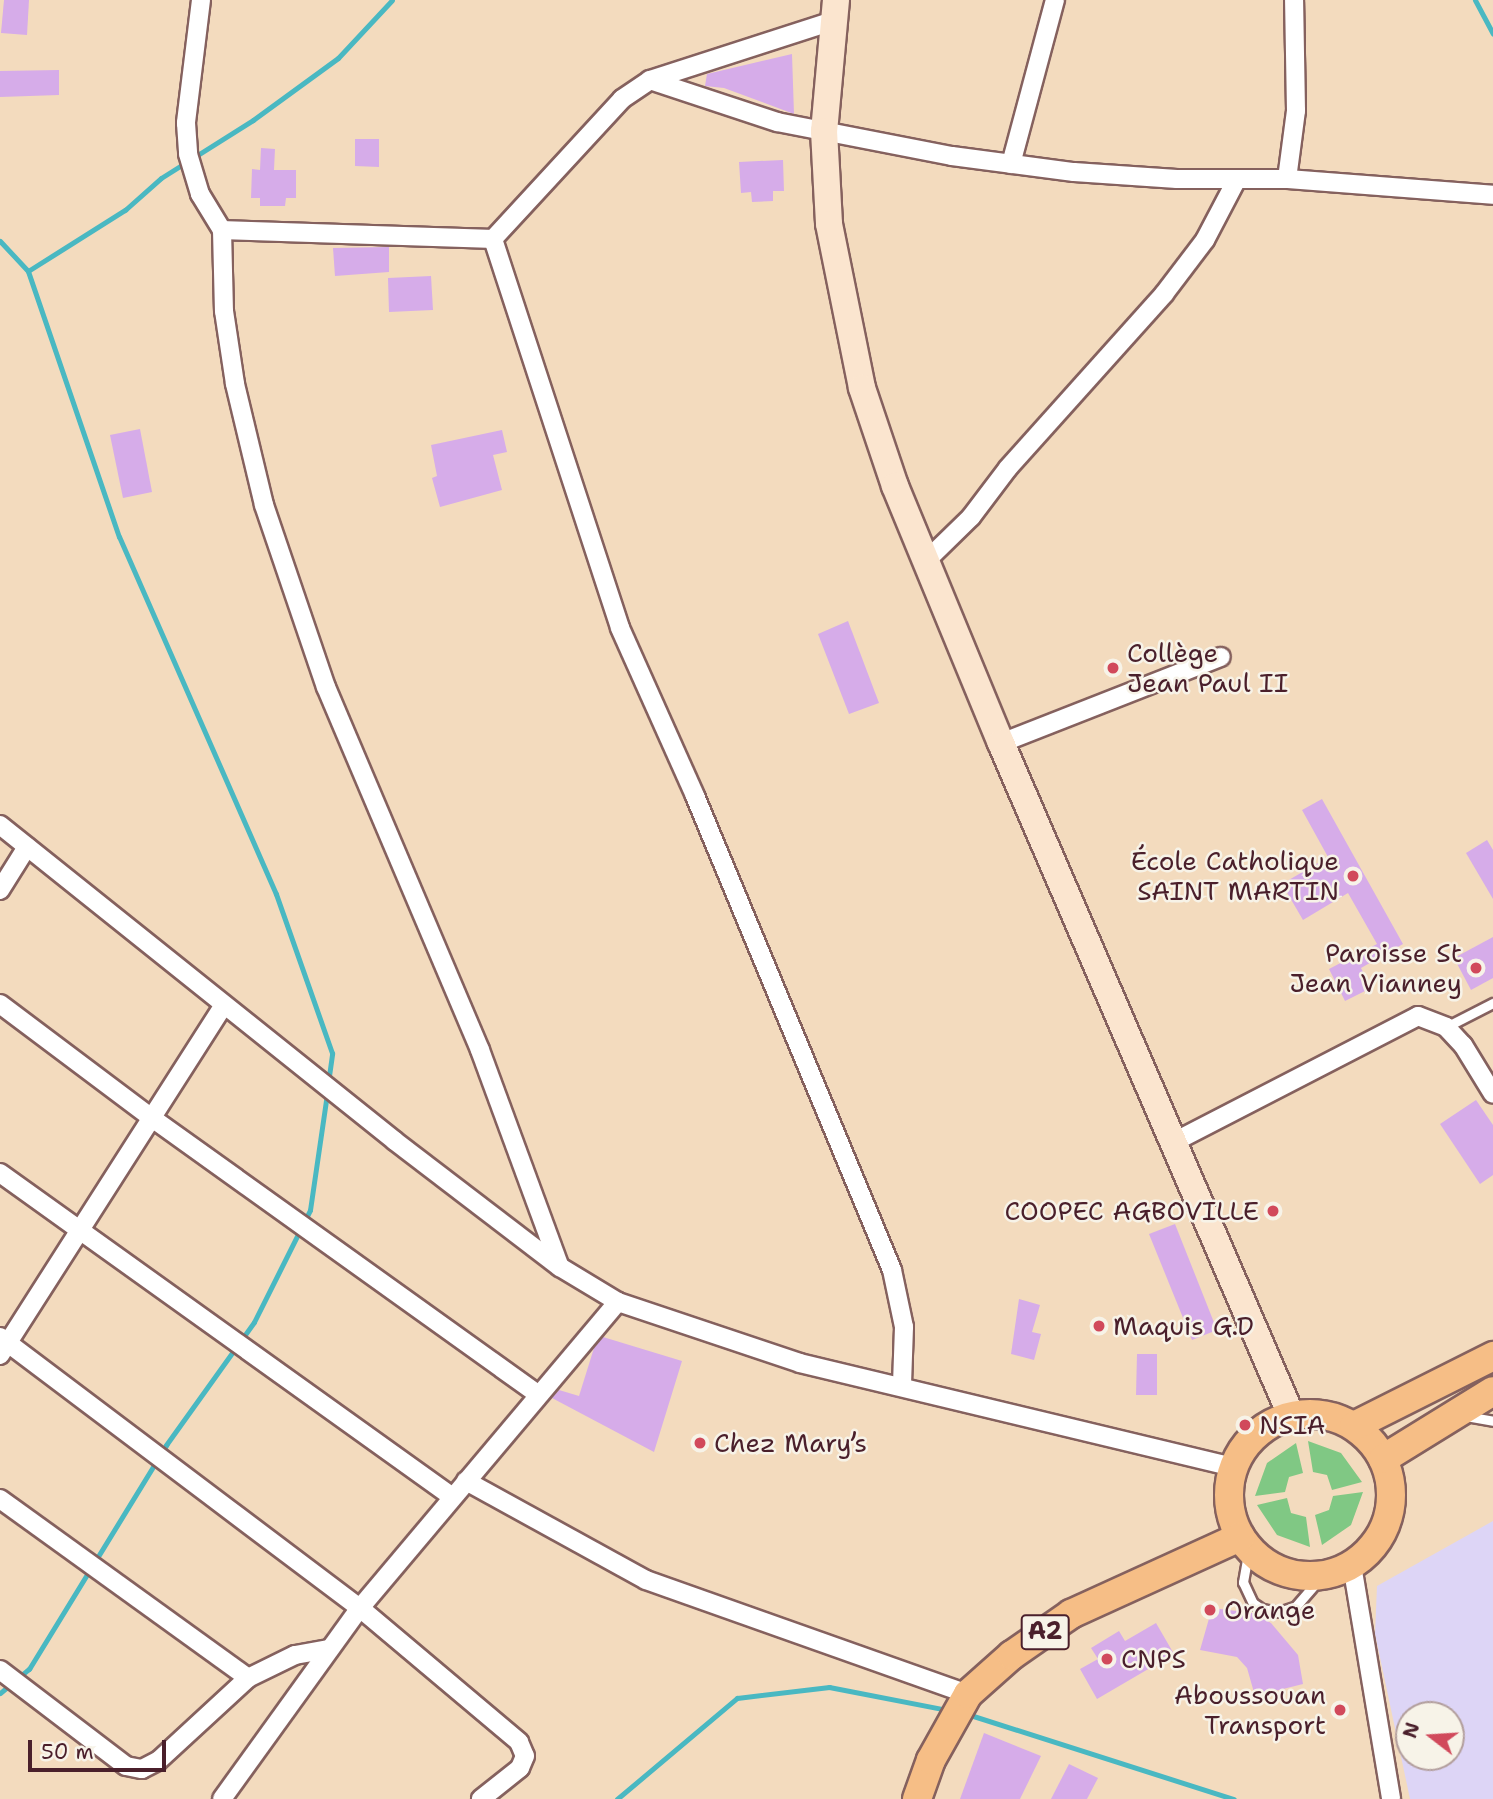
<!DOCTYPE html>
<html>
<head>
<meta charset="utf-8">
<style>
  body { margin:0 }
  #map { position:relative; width:1493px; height:1799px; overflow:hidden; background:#f3dbbe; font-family:"Shantell Sans",sans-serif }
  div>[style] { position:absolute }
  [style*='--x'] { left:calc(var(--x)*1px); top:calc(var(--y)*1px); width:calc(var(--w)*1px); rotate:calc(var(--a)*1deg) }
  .built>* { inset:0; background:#ddd5f6 }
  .green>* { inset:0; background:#80c884 }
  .stream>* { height:5px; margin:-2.5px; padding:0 2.5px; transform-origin:2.5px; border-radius:2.5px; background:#49b8c2 }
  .building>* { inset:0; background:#d6ace9 }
  .roads { filter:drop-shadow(2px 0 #85615e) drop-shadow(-2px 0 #85615e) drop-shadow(0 2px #85615e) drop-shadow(0 -2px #85615e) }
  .lane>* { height:9px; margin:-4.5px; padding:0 4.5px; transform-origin:4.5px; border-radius:4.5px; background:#fff }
  .street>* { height:18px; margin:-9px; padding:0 9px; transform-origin:9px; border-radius:9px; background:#fff }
  .secondary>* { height:26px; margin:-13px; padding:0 13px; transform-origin:13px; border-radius:13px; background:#fbe5cf }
  .primary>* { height:28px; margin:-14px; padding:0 14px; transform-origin:14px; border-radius:14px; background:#f6be86 }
  .primary>.ring { margin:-14px; padding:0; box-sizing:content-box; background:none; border:28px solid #f6be86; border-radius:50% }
  .dots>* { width:19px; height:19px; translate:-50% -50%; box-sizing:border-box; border:4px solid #f7f3e8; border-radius:50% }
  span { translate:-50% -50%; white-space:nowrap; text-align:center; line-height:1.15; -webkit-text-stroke:5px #f7f3e8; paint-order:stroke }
  .shield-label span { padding:2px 5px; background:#f7f3e8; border:2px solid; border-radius:5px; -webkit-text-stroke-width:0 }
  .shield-label { font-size:24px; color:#4a1f2b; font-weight:700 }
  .poi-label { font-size:26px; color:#4a1f2b }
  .left { translate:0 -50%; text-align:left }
  .right { translate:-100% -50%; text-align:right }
  .north { position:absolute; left:1395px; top:1701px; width:70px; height:70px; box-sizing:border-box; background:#f7f3e8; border:2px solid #b29e9c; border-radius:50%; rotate:287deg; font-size:19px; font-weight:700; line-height:28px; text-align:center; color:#4a1f2b }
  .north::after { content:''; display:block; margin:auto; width:24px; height:32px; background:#d1495b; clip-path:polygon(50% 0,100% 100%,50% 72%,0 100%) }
  .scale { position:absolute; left:28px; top:1740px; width:138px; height:32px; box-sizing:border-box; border:4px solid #4a1f2b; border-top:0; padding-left:9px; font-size:21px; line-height:24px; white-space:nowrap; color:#4a1f2b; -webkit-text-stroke:5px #f7f3e8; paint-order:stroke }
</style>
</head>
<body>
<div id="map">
  <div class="built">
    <div style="clip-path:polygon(evenodd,1493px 1521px,1493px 1799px,1410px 1799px,1375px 1634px,1377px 1586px,1493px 1521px,1409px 1715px,1451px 1715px,1451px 1757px,1409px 1757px,1409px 1715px)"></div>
  </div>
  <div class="green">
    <div style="clip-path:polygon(1308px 1441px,1341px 1453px,1362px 1482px,1332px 1490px,1327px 1475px,1313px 1472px)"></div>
    <div style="clip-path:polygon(1296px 1443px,1303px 1473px,1289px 1477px,1285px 1492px,1255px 1496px,1267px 1463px)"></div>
    <div style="clip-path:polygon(1363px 1492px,1351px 1525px,1322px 1545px,1315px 1515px,1329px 1510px,1333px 1496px)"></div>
    <div style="clip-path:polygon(1287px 1498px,1291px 1513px,1306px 1517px,1310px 1547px,1277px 1535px,1257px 1505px)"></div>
  </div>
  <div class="stream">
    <div style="--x:1475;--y:0;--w:38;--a:62"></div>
    <div style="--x:0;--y:241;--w:41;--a:47"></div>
    <div style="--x:328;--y:1083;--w:30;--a:-82"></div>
    <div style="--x:332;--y:1053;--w:169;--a:-109.4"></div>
    <div style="--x:276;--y:894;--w:390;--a:-113.7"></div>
    <div style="--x:119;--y:537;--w:281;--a:-108.9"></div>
    <div style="--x:28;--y:271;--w:115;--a:-32.2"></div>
    <div style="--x:125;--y:210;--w:48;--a:-41.6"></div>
    <div style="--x:161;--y:178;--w:109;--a:-32.2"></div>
    <div style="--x:253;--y:120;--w:105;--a:-36.1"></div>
    <div style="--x:338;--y:58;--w:79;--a:-47"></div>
    <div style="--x:0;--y:1693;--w:38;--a:-40"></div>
    <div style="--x:29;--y:1669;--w:263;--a:-58.5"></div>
    <div style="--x:166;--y:1445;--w:151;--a:-54.4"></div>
    <div style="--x:254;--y:1322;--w:125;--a:-63.4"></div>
    <div style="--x:310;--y:1210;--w:118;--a:-81.7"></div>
    <div style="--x:967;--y:1714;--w:280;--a:17.7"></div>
    <div style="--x:617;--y:1799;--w:157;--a:-40.1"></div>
    <div style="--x:737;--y:1698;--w:93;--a:-6.8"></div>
    <div style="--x:829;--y:1687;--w:120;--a:11"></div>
  </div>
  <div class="building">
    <div style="clip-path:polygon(4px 0,29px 0,27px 35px,1px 33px)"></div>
    <div style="clip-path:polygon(792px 54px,794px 114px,724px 88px,705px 86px,707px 74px)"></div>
    <div style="clip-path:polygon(59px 70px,59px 95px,0 97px,0 71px)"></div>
    <div style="clip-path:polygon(355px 139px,379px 139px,379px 167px,355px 166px)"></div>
    <div style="clip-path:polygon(261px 148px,275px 149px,274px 170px,296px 170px,296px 198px,286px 198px,285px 206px,260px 206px,260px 198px,251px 198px,252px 169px,260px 170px)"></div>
    <div style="clip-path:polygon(783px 160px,784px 191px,773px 191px,773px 201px,752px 202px,751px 192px,741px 193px,739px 162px)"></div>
    <div style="clip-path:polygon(389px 247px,389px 272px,335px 276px,333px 248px)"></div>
    <div style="clip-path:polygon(431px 276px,433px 310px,389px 312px,388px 278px)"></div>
    <div style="clip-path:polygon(140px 429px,152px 492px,123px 498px,110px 435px)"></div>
    <div style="clip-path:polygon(502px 430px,507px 452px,493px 455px,502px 490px,440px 507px,432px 478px,437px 476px,431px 445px)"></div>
    <div style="clip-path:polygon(848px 621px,879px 703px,849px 714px,818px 634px)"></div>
    <div style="clip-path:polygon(1322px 799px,1403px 944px,1361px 968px,1371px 988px,1345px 1001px,1329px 969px,1377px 944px,1348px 893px,1303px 920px,1282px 884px,1328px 857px,1302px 810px)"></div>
    <div style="clip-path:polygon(1487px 840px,1493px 850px,1493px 899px,1466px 853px)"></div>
    <div style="clip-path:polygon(1493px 937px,1493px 978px,1471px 990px,1454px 958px)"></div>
    <div style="clip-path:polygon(1476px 1100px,1493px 1125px,1493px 1175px,1480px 1184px,1440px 1124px)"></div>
    <div style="clip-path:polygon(1175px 1224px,1217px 1330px,1192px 1340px,1149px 1234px)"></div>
    <div style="clip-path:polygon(1019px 1299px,1040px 1305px,1032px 1332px,1041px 1334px,1034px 1360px,1011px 1354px)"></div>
    <div style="clip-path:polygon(603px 1337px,682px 1361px,654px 1452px,552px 1398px,559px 1390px,579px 1396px,594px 1348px)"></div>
    <div style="clip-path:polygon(1137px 1354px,1157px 1354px,1157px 1395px,1136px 1395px)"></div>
    <div style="clip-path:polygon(1212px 1608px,1253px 1613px,1271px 1623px,1298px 1655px,1303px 1684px,1255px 1696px,1247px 1668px,1237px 1657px,1200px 1650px)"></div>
    <div style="clip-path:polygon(1156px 1623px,1174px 1654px,1097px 1699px,1080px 1669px,1098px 1659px,1091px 1648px,1119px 1631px,1125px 1641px)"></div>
    <div style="clip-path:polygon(984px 1733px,1041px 1756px,1020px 1799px,960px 1799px)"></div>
    <div style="clip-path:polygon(1069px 1764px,1098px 1778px,1087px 1799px,1051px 1799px)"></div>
  </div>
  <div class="roads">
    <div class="lane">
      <div style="--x:1446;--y:1027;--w:53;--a:-27.1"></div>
      <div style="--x:1466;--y:1416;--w:27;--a:10"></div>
      <div style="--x:1249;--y:1548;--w:35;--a:100"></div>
      <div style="--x:1243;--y:1582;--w:23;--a:65"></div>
      <div style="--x:1253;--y:1603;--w:11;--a:34"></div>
      <div style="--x:1262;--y:1609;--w:17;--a:10"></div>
      <div style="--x:1279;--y:1612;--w:18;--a:-19"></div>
      <div style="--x:1296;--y:1606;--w:40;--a:-49"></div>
    </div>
    <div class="street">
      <div style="--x:201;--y:0;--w:124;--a:97"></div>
      <div style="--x:186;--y:123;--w:31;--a:86"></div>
      <div style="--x:188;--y:154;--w:42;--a:73.3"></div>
      <div style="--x:200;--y:194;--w:42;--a:58.6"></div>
      <div style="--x:222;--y:230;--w:81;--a:88.6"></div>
      <div style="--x:224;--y:311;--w:74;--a:81.4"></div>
      <div style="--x:235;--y:384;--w:124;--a:76.5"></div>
      <div style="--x:264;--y:505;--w:192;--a:71.2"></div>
      <div style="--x:326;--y:687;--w:394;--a:67"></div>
      <div style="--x:480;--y:1050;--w:231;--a:69.8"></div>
      <div style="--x:650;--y:80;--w:134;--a:18.3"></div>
      <div style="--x:777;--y:122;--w:178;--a:11"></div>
      <div style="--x:952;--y:156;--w:123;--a:7.5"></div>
      <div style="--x:1074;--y:172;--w:103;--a:3.9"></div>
      <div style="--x:1177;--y:179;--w:110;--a:0"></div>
      <div style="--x:1287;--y:179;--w:207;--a:4.4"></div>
      <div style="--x:1011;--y:164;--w:170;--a:-75"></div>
      <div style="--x:1287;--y:179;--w:69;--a:-82.5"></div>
      <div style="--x:1296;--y:111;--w:111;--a:-91"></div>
      <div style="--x:222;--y:230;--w:271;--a:1.9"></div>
      <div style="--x:493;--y:239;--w:190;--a:-47.3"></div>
      <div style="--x:622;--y:99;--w:34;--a:-34"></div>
      <div style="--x:650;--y:80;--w:192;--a:-17.9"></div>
      <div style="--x:493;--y:239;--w:409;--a:71.9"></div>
      <div style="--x:620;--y:628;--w:184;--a:65.9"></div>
      <div style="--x:695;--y:796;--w:513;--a:67.43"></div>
      <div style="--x:892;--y:1270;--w:58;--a:78.1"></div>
      <div style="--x:904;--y:1327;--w:58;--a:92"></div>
      <div style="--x:928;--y:559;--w:60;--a:-44.3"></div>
      <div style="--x:971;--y:517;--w:61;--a:-52.9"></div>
      <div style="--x:1008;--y:468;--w:234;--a:-48.1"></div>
      <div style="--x:1164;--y:294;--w:68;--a:-52.8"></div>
      <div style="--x:1205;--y:240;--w:69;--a:-62.3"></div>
      <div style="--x:1001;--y:743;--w:236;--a:-21.4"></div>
      <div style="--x:0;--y:825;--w:506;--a:38.66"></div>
      <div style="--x:395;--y:1141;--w:208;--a:37.4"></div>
      <div style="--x:560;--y:1267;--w:68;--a:31.1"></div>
      <div style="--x:618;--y:1302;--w:192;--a:18.5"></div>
      <div style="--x:800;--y:1363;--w:445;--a:13.5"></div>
      <div style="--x:0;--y:890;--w:51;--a:-57.9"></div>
      <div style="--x:0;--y:1004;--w:190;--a:36.9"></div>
      <div style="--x:152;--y:1118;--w:475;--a:35.6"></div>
      <div style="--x:1172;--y:1143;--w:277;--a:-27.3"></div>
      <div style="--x:1418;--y:1016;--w:30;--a:21"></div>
      <div style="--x:1446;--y:1027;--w:25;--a:47"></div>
      <div style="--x:1463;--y:1045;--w:57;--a:58.5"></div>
      <div style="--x:0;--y:1173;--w:555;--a:35.61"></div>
      <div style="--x:0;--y:1337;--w:451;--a:37"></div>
      <div style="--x:360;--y:1608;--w:208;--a:40.1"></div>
      <div style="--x:519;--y:1742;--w:15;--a:67"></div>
      <div style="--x:525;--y:1756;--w:13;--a:113"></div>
      <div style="--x:520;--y:1768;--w:50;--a:141.5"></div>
      <div style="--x:0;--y:1355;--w:414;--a:-57.4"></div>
      <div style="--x:466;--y:1481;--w:205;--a:28.8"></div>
      <div style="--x:646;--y:1580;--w:342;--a:19.5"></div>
      <div style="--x:0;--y:1499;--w:306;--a:35.8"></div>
      <div style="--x:248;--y:1678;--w:52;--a:-26.1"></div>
      <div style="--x:295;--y:1655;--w:35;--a:-10"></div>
      <div style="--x:1352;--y:1565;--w:237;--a:80.5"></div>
      <div style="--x:0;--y:1670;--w:158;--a:37.3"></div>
      <div style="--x:126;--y:1766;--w:16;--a:11"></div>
      <div style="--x:142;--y:1769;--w:18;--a:-27"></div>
      <div style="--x:158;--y:1761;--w:122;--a:-42.7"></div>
      <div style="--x:222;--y:1799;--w:236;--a:-54.2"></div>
      <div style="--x:360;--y:1608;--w:400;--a:-49.9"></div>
    </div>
    <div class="secondary">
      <div style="--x:836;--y:0;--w:132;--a:95.2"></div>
      <div style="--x:824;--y:131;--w:93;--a:86.9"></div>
      <div style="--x:829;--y:224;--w:167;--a:78.6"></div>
      <div style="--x:862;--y:388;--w:103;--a:71.4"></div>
      <div style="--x:895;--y:486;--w:278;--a:67.6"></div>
      <div style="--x:1001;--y:743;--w:732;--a:66.66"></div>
    </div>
    <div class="primary">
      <div class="ring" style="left:1229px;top:1414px;width:134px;height:134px"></div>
      <div style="--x:1354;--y:1426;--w:156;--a:-26.7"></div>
      <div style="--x:1383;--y:1459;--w:129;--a:-31.7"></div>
      <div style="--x:917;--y:1799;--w:41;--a:-70.3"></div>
      <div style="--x:931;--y:1760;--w:76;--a:-60.7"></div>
      <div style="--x:968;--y:1694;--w:59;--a:-41.6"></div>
      <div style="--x:1012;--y:1655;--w:72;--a:-34.8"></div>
      <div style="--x:1071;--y:1614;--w:186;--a:-24.5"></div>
    </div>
  </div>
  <div class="dots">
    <div style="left:1113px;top:668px;background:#d1495b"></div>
    <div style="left:1353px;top:876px;background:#d1495b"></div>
    <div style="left:1476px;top:968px;background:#d1495b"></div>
    <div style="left:1273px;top:1211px;background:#d1495b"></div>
    <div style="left:1099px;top:1326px;background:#d1495b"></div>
    <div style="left:1245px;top:1425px;background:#d1495b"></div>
    <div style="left:700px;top:1443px;background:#d1495b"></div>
    <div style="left:1210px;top:1610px;background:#d1495b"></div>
    <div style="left:1107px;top:1659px;background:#d1495b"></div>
    <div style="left:1340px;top:1710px;background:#d1495b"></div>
  </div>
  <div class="shield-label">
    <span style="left:1045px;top:1632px">A2</span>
  </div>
  <div class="poi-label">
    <span class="left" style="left:1127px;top:668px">Collège<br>Jean Paul II</span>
    <span class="right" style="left:1339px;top:876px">École Catholique<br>SAINT MARTIN</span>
    <span class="right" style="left:1462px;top:968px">Paroisse St<br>Jean Vianney</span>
    <span class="right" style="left:1259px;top:1211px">COOPEC AGBOVILLE</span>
    <span class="left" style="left:1113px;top:1326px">Maquis G.D</span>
    <span class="left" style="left:1259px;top:1425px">NSIA</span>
    <span class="left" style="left:714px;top:1443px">Chez Mary’s</span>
    <span class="left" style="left:1224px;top:1610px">Orange</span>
    <span class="left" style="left:1121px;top:1659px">CNPS</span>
    <span class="right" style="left:1326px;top:1710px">Aboussouan<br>Transport</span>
  </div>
  <div class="north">N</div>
  <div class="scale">50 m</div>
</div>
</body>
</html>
